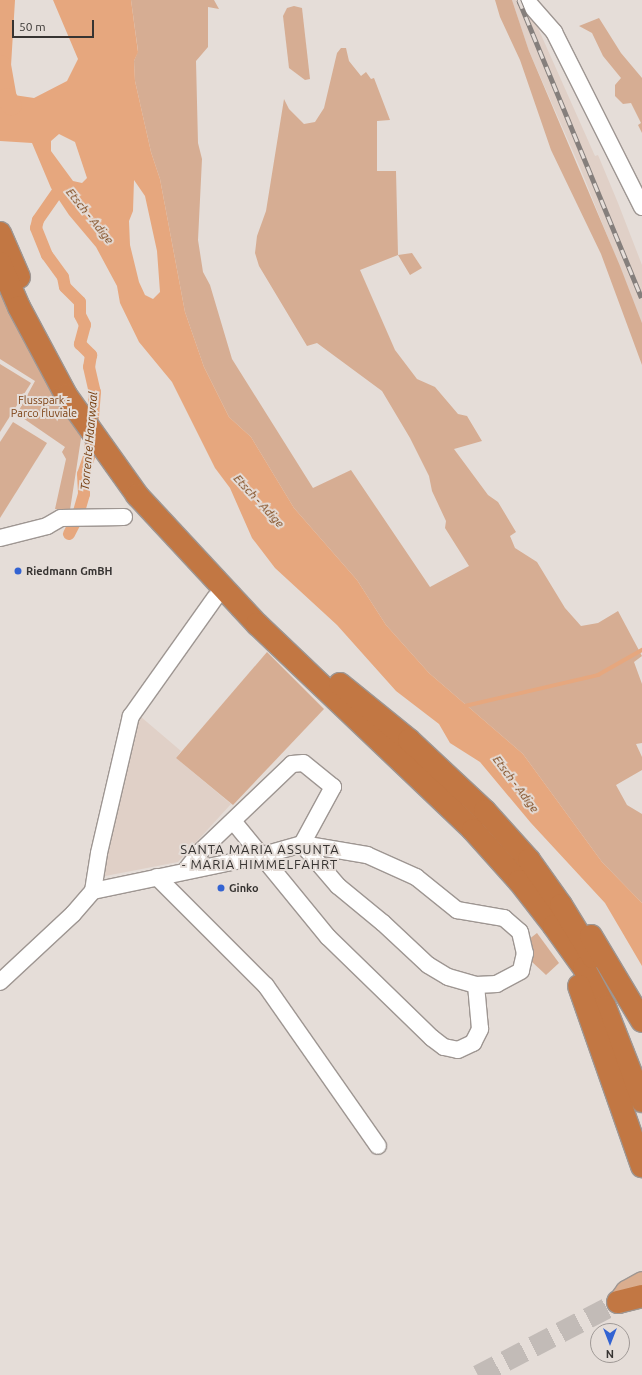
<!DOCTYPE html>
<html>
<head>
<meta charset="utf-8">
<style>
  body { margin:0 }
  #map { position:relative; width:642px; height:1375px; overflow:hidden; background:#e5ddd8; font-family:Ubuntu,sans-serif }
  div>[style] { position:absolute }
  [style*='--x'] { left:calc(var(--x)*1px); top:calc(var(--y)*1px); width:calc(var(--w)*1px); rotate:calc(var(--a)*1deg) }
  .built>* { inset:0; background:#e0d0c7 }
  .green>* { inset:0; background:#d6ad93 }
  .water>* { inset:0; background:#e6a77e }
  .stream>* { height:3.5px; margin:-1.75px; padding:0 1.75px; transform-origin:1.75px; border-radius:1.75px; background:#e6a77e }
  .canal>* { height:12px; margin:-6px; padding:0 6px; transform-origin:6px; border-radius:6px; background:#e6a77e }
  .river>* { height:20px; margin:-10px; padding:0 10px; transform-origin:10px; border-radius:10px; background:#e6a77e }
  .major-tunnel>* { height:21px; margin-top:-10.5px; transform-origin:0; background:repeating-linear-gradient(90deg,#c2bbb7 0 21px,transparent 0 31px) }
  .roads { filter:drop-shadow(1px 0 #9e9692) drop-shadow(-1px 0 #9e9692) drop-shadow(0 1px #9e9692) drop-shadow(0 -1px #9e9692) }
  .minor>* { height:16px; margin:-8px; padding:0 8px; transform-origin:8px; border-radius:8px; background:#fff }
  .major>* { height:21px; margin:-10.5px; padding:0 10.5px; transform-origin:10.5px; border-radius:10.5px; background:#daad8e }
  .highway>* { height:22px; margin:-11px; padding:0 11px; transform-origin:11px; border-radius:11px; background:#c27743 }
  .rail>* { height:4.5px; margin-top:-2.25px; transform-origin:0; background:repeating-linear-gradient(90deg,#e5ddd8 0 9px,#857f7c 0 18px); box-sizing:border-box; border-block:1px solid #857f7c }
  .dots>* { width:11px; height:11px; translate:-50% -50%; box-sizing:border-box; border:2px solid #e5ddd8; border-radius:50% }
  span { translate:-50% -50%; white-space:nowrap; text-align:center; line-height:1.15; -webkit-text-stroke:4px #e5ddd8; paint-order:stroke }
  .park-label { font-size:11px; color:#7e4316 }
  .poi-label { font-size:11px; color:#373432; font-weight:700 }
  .left { translate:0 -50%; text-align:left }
  .water-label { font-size:12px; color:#753b0b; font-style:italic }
  .quarter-label { font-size:13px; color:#373432; letter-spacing:1px }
  .north { position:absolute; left:590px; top:1323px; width:40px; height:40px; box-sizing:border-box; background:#e5ddd8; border:1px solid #9f9996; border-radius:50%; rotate:180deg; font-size:11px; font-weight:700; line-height:16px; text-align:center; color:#373432 }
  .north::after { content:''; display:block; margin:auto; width:14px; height:18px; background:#3363d2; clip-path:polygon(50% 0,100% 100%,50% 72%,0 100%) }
  .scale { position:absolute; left:12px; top:20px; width:82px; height:18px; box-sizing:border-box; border:2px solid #373432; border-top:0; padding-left:5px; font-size:12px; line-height:14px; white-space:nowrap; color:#373432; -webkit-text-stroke:3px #e5ddd8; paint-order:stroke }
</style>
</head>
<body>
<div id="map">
  <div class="built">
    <div style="clip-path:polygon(512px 0,521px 0,534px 19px,595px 156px,598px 155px,618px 203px,642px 265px,642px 323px,581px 170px,529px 51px)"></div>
    <div style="clip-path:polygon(134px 711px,181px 751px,176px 758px,231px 804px,178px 862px,95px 878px)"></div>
  </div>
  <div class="green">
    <div style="clip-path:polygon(131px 0,214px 0,219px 9px,208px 7px,208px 47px,196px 61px,198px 143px,202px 159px,198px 240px,203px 272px,210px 285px,232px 359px,313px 488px,351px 470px,430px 587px,469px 566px,445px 528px,446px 521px,432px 491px,429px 476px,410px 438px,382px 391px,317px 343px,307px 346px,259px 266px,255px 253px,257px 236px,266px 211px,284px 99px,289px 109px,304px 124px,315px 122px,324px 108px,337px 53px,341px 48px,346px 48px,349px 61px,361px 76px,366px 72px,371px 79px,374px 78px,390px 120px,377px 121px,377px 171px,396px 171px,398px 255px,412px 253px,422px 268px,410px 275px,398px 255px,360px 270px,395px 350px,417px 379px,435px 387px,458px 414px,467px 416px,482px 441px,454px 449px,488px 495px,498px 502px,516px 532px,510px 536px,515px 548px,537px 562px,565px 608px,581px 626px,598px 623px,618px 611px,642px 656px,634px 662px,642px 684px,642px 743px,636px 744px,642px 757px,642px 770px,616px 785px,627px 805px,642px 814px,642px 903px,602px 862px,523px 754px,429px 673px,386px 625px,357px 580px,294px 508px,251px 437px,229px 417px,204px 367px,185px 312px,160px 179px,151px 152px,135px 81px,134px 61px,138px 51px)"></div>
    <div style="clip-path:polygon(495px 0,512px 0,529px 51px,620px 266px,642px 323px,642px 365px,601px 254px,551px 150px,520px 60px,500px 17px)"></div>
    <div style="clip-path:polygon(294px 6px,302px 8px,310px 79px,305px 80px,289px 68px,283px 16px,287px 8px)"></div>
    <div style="clip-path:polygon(599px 18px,621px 53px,642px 78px,642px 133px,638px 125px,641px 123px,631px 103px,623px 104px,615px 96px,615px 85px,621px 78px,603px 56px,592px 33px,579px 26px)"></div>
    <div style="clip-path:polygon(0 278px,82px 432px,70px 510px,55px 509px,66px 459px,62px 452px,65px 447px,17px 414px,35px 381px,0 359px)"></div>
    <div style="clip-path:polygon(0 364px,31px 383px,0 432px)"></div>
    <div style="clip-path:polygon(13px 422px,47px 443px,0 518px,0 442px)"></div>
    <div style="clip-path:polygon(267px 652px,324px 709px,233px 805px,176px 758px)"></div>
    <div style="clip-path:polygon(537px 933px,559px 963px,546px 975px,530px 960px,528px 940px)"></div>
  </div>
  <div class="water">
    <div style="clip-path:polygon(0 0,10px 0,4px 26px,0 75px)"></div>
    <div style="clip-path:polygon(evenodd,53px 0,131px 0,138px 52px,134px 61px,135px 81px,151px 152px,160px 179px,185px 312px,204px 367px,229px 417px,251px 437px,294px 508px,357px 580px,386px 625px,429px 673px,523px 754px,602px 862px,642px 903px,642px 966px,605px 903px,531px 823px,480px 762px,450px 743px,439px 724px,396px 691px,337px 625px,275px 568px,252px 538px,230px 488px,215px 468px,172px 382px,139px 342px,120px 303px,117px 286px,96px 247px,69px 215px,51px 188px,32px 143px,0 141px,0 76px,14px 95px,34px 98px,67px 81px,78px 59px,53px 0,59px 134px,75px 142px,87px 178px,82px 183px,73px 181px,51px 151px,51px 141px,59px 134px,53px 0,134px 180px,145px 196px,157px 251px,160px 292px,153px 299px,145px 295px,139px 282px,130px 245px,129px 221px,133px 211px,134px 180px)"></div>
  </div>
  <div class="stream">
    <div style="--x:465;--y:706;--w:137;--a:-13.1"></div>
    <div style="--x:598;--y:675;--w:51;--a:-29.6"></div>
  </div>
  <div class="canal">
    <div style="--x:63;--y:184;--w:44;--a:124.8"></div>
    <div style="--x:38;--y:220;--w:8;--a:104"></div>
    <div style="--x:36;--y:228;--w:29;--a:68"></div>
    <div style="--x:47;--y:255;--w:27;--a:54"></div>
    <div style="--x:63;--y:277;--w:10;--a:79"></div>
    <div style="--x:65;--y:287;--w:21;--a:45"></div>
    <div style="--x:80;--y:302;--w:13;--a:90"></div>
    <div style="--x:80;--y:315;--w:11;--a:63"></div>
    <div style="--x:85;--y:325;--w:20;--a:105"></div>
    <div style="--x:80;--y:344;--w:16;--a:45"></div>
    <div style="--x:91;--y:355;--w:12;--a:99"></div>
    <div style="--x:89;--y:367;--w:26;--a:77"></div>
    <div style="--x:95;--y:392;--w:62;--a:94.6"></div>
    <div style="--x:90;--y:454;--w:21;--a:109"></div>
    <div style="--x:83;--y:474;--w:20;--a:87"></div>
    <div style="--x:84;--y:494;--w:18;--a:106"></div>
    <div style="--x:69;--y:534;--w:13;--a:-63"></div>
  </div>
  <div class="river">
    <div style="--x:5;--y:0;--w:65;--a:93.5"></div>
    <div style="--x:1;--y:65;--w:34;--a:80"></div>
    <div style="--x:7;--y:98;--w:9;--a:58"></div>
  </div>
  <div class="major-tunnel">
    <div style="--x:478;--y:1375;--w:158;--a:-27.5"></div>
  </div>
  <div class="roads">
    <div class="minor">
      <div style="--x:526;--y:0;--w:43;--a:48.8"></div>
      <div style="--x:554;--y:32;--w:196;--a:63.3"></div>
      <div style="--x:0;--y:538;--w:49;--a:-14.3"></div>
      <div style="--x:47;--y:526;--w:16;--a:-30"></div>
      <div style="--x:61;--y:518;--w:63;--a:-0.9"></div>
      <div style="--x:233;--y:821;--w:150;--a:50.7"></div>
      <div style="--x:328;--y:937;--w:145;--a:44.2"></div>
      <div style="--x:432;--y:1038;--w:15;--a:37"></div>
      <div style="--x:444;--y:1047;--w:14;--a:12"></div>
      <div style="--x:458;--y:1050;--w:17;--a:-25"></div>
      <div style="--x:473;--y:1043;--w:16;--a:-63"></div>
      <div style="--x:480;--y:1029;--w:44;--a:-95.2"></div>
      <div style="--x:302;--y:844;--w:66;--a:9.6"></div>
      <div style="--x:367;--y:855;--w:54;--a:24.2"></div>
      <div style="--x:416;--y:877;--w:53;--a:38.8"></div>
      <div style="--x:457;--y:910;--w:48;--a:9.7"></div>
      <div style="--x:504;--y:918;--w:21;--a:41"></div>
      <div style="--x:520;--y:932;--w:22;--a:77"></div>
      <div style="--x:525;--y:953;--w:18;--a:103"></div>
      <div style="--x:521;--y:971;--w:27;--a:152"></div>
      <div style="--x:497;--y:984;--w:21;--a:177"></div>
      <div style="--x:476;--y:985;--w:29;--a:-164"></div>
      <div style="--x:448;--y:977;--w:23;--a:-149"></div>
      <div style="--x:428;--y:965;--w:62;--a:-137"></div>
      <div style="--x:383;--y:923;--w:58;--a:-140.6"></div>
      <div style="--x:338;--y:886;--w:55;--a:-130.6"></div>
      <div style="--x:157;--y:877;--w:154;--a:45"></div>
      <div style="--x:266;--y:986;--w:195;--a:55"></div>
      <div style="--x:93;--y:891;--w:38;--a:-81"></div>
      <div style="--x:99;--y:853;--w:141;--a:-76.9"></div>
      <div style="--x:131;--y:716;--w:145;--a:-54.6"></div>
      <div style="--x:0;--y:982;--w:100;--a:-43"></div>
      <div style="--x:73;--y:914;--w:30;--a:-49"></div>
      <div style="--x:93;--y:891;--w:171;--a:-11.8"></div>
      <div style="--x:260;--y:856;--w:44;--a:-15.9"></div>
      <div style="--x:302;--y:844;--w:65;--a:-61.5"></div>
      <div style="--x:333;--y:787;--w:38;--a:-141"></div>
      <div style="--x:303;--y:763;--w:11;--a:175"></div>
      <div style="--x:292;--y:764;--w:127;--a:136.3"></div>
      <div style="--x:200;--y:852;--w:24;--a:128"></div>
    </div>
    <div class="major">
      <div style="--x:618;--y:1302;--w:14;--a:-54"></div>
      <div style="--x:626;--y:1291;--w:18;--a:-29"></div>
    </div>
    <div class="highway">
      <div style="--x:0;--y:233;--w:48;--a:66.6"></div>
      <div style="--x:0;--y:263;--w:48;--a:66.6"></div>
      <div style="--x:19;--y:307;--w:100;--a:61.9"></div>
      <div style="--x:66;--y:395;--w:123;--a:54.6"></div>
      <div style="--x:137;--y:495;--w:176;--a:47.1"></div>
      <div style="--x:257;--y:624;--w:298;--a:43.6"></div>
      <div style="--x:473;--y:830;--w:69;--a:48"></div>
      <div style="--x:519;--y:881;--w:57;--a:52.1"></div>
      <div style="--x:554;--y:926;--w:52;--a:54.5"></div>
      <div style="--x:584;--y:968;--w:44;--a:61.7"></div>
      <div style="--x:605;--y:1007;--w:101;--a:68.5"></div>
      <div style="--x:340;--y:684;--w:89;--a:39.1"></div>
      <div style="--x:409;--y:740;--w:104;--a:43.1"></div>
      <div style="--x:485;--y:811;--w:66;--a:48.1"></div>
      <div style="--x:529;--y:860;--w:55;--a:54.6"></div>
      <div style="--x:561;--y:905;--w:61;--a:58.4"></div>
      <div style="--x:591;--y:936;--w:99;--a:59"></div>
      <div style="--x:579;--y:986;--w:191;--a:70.7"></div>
      <div style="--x:618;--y:1302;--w:25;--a:-14"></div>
    </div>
  </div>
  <div class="rail">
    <div style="--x:519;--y:0;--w:322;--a:67.6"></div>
  </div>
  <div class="dots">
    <div style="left:18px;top:571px;background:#3363d2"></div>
    <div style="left:221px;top:888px;background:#3363d2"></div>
  </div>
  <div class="park-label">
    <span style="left:44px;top:407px">Flusspark -<br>Parco fluviale</span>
  </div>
  <div class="poi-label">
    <span class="left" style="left:26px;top:571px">Riedmann GmBH</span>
    <span class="left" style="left:229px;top:888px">Ginko</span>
  </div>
  <div class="water-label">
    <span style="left:90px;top:216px;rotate:51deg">Etsch - Adige</span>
    <span style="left:89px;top:441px;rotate:-85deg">Torrente Haarwaal</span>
    <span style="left:259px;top:501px;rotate:47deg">Etsch - Adige</span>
    <span style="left:516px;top:784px;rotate:53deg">Etsch - Adige</span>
  </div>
  <div class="quarter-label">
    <span style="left:260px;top:857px">SANTA MARIA ASSUNTA<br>- MARIA HIMMELFAHRT</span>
  </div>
  <div class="north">N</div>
  <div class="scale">50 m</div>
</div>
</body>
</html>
